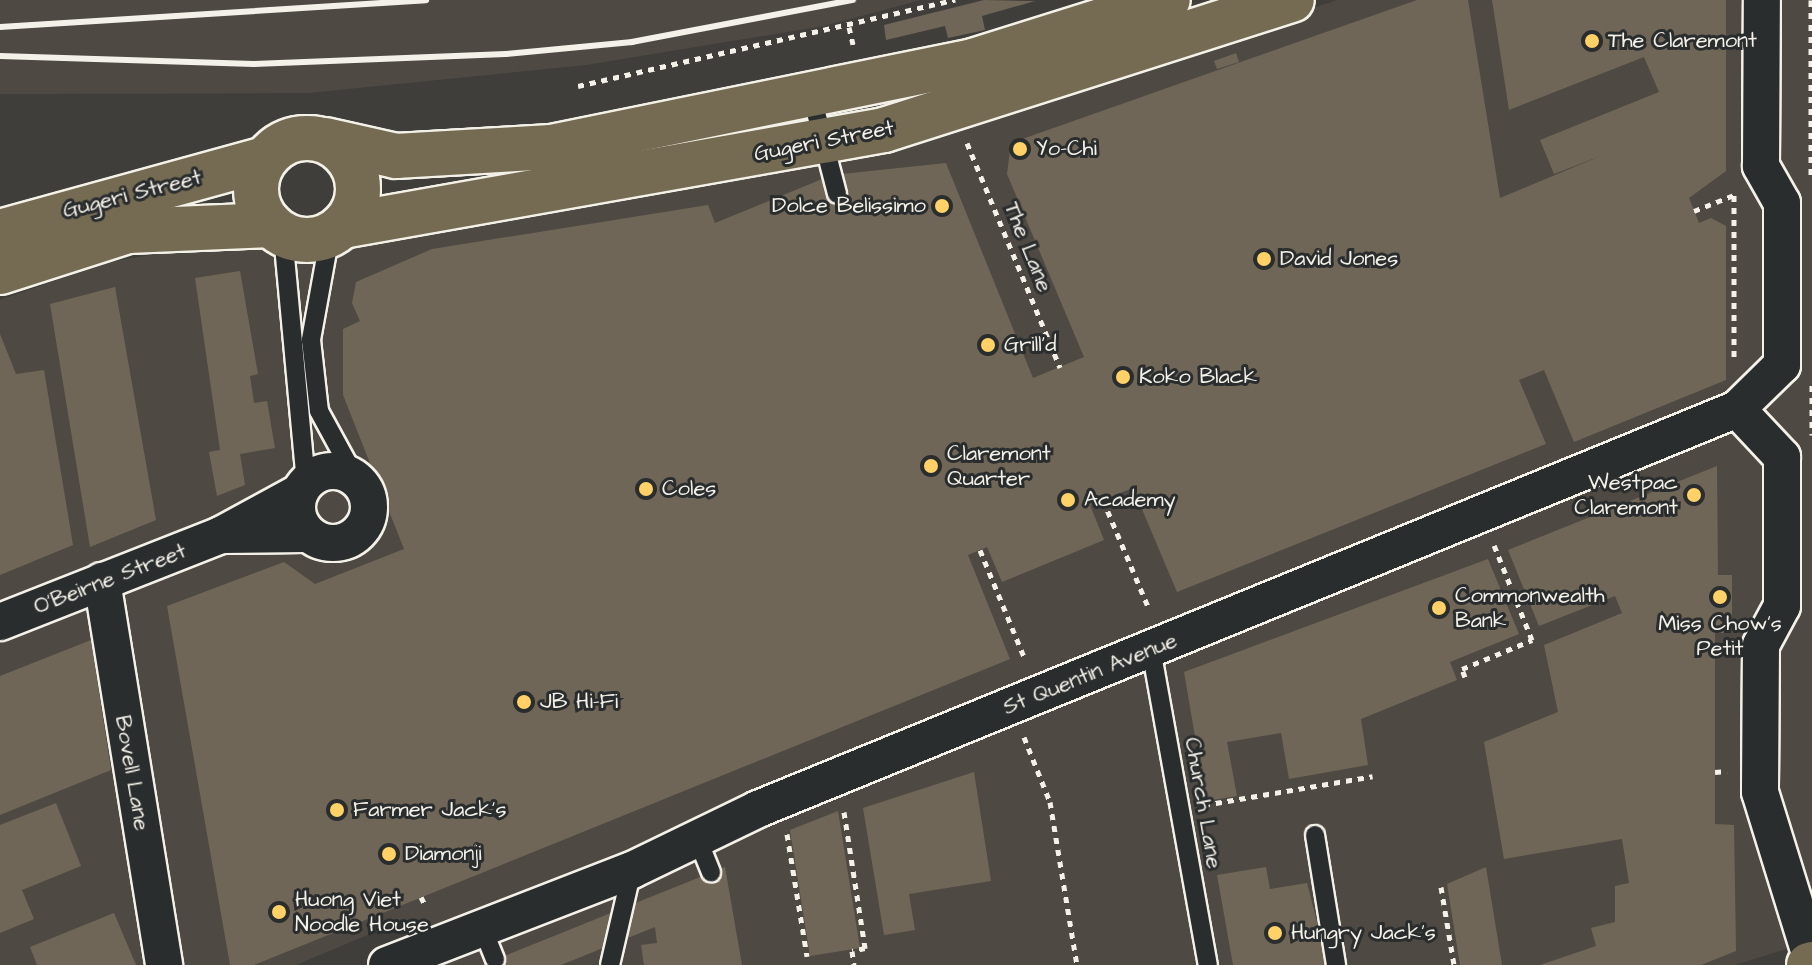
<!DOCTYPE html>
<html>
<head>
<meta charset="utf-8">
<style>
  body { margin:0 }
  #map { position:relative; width:1812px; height:965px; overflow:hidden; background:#3f3e3a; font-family:"Architects Daughter",sans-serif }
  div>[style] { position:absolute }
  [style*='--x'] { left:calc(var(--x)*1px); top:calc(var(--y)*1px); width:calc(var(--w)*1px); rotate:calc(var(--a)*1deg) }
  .built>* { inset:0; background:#4e4a43 }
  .building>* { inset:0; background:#706657 }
  .path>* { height:5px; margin-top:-2.5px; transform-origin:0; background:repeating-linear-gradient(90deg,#f4f1e8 0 6px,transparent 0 12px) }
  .roads { filter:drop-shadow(2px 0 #f4f1e8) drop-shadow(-2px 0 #f4f1e8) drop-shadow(0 2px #f4f1e8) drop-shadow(0 -2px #f4f1e8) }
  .service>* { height:18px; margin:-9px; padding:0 9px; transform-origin:9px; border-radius:9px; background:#2a2d2e }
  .minor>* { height:36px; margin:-18px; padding:0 18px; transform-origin:18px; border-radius:18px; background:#2a2d2e }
  .minor>.ring { margin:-18px; padding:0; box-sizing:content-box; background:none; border:36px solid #2a2d2e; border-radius:50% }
  .primary>* { height:44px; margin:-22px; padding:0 22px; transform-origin:22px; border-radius:22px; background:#746b52 }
  .primary>.ring { margin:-22px; padding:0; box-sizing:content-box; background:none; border:44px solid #746b52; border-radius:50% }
  .trunk>* { height:44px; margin:-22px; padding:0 22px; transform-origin:22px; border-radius:22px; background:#746b52 }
  .rail>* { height:6px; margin:-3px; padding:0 3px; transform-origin:3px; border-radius:3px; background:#f4f1e8 }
  .dots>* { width:22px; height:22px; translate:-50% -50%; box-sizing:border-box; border:4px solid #2a2d2e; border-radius:50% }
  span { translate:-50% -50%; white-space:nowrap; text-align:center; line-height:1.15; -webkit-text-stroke:6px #2a2d2e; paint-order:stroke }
  .poi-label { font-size:22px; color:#f4f1e8 }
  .left { translate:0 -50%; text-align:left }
  .right { translate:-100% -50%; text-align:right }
  .street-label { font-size:22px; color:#f4f1e8 }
</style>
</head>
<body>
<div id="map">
  <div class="built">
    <div style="clip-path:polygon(0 0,921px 0,824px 26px,586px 65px,308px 93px,0 94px)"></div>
    <div style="clip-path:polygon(1337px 0,1812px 0,1812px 941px,1735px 965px,411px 965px,403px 920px,296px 965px,0 965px,0 300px,109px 262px,174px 251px,773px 174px,1000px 114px)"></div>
  </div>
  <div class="building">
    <div style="clip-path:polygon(984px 0,1035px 1px,982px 16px,985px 30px,948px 38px,945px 26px,886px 40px,884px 25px)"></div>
    <div style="clip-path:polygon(1417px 0,1468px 0,1500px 198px,1603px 155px,1554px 174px,1540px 140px,1659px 92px,1644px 57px,1509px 110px,1492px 0,1726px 0,1726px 171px,1689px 198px,1699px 223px,1711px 218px,1726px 226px,1726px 380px,1574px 442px,1544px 370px,1519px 380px,1546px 444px,1177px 592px,1133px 488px,1090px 505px,1104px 540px,1002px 582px,987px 547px,968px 555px,1010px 659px,254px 965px,230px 965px,167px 606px,284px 562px,315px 584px,404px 549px,343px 395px,343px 329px,360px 321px,352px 303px,356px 282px,432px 249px,708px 205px,715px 223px,832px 175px,946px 163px,1033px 378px,1084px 357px,1007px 174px,1011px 143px)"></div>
    <div style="clip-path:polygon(1236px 53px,1239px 62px,1217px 69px,1214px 61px)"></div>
    <div style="clip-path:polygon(240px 271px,258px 374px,250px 376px,254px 403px,267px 401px,275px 448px,240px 454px,245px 485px,217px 496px,209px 452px,220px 450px,195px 278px)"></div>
    <div style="clip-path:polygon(115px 287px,156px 520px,90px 547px,50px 304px)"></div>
    <div style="clip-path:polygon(0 334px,16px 374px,44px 370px,73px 545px,0 575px)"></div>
    <div style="clip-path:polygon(1717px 466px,1718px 575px,1732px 575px,1732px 633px,1715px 633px,1715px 824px,1734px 825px,1736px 951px,1701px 965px,1540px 965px,1596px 946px,1591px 928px,1615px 922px,1615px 886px,1629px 883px,1622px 839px,1504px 859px,1484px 742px,1558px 712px,1544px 645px,1622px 613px,1615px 596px,1539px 626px,1508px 550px)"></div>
    <div style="clip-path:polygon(1488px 559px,1519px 634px,1450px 662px,1457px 680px,1361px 719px,1368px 765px,1289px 779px,1281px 733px,1227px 742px,1237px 796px,1206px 801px,1184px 672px)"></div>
    <div style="clip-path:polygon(91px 640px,111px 770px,0 815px,0 676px)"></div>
    <div style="clip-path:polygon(974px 772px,991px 881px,909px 894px,915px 930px,884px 935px,863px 808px)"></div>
    <div style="clip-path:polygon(56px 803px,81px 866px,22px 890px,34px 919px,0 933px,0 825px)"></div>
    <div style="clip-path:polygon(838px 811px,860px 948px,810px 956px,790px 830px)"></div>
    <div style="clip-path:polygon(725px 867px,742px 965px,644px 965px,641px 945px,657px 943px,655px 927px,561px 965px,482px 965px)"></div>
    <div style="clip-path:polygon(1266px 867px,1270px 889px,1307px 883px,1328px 965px,1233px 965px,1217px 875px)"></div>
    <div style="clip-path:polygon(1486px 867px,1502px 965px,1460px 965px,1447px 884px)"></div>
    <div style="clip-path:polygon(114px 913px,136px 965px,37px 965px,30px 947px)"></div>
  </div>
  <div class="path">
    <div style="--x:1811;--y:0;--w:179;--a:90"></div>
    <div style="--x:849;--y:27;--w:18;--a:77"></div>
    <div style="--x:578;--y:86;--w:387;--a:-12.9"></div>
    <div style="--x:967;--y:143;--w:243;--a:67.5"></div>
    <div style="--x:1734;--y:195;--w:166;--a:90"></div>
    <div style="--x:1694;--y:211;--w:43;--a:-21.8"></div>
    <div style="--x:1812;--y:385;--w:50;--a:90"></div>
    <div style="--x:1103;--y:500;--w:118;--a:67.1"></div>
    <div style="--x:980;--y:550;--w:118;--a:67.6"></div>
    <div style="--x:1465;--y:677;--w:9;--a:-111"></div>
    <div style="--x:1462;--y:669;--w:76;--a:-22.5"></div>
    <div style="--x:1532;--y:640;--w:102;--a:-111.8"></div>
    <div style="--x:1024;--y:737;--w:70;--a:68.2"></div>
    <div style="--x:1050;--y:802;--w:165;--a:80.6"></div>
    <div style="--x:1715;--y:772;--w:12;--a:-5"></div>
    <div style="--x:1204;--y:805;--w:171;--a:-9.7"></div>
    <div style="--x:844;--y:812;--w:138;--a:81.2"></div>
    <div style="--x:865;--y:948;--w:13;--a:167"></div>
    <div style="--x:852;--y:951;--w:14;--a:82"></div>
    <div style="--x:787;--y:834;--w:124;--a:80.7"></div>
    <div style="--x:1441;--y:887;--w:79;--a:80.5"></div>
    <div style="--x:421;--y:897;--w:7;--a:63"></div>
  </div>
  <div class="roads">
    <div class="service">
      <div style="--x:812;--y:97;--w:100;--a:75.5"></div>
      <div style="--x:283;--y:235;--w:248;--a:84.7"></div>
      <div style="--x:330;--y:235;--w:107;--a:100.3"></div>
      <div style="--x:311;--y:340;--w:71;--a:83.6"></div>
      <div style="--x:319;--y:411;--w:77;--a:61.4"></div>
      <div style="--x:1151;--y:649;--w:321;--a:79.8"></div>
      <div style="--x:1315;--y:835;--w:132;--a:80.8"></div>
      <div style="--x:698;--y:840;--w:35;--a:68"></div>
      <div style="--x:482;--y:927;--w:35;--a:68"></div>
      <div style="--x:610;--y:965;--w:98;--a:-77"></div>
    </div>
    <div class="minor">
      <div style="--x:1737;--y:409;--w:66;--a:46.8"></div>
      <div style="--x:1782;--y:457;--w:149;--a:90"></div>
      <div style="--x:1782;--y:606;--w:44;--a:118.3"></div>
      <div style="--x:1761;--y:645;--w:147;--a:90.4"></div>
      <div style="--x:1760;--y:792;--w:176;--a:72.8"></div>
      <div class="ring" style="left:297px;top:471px;width:36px;height:36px"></div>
      <div style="--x:221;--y:535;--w:86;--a:-0.7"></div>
      <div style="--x:102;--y:581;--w:389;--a:80.8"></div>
      <div style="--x:0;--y:622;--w:238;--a:-21.5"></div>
      <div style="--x:221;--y:535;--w:90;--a:-28.6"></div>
      <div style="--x:387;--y:965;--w:263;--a:-21.2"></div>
      <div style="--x:632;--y:870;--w:140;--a:-25.8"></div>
      <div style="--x:758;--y:809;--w:1058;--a:-22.22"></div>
      <div style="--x:1737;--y:409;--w:63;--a:-44.4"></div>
      <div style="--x:1782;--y:365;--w:162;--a:-90"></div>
      <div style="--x:1782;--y:203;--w:43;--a:-119.6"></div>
      <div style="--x:1761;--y:166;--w:166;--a:-89.7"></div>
    </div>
    <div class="primary">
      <div class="ring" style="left:256px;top:138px;width:58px;height:58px"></div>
      <div style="--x:325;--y:140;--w:73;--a:12.7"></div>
      <div style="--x:396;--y:156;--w:155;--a:-3.3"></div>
      <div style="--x:551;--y:147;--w:431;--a:-11.5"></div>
      <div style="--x:973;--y:61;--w:204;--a:-17.4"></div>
      <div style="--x:342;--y:226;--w:550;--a:-10.04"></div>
      <div style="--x:884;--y:130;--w:428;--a:-17.7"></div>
      <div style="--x:0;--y:232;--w:275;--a:-15.4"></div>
      <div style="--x:0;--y:272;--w:134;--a:-17.8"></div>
      <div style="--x:128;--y:231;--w:143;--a:-2.4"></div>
    </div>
    <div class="trunk">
      <div style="--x:1809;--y:965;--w:3;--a:-18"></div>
    </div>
  </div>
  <div class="rail">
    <div style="--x:0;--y:27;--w:427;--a:-3.6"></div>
    <div style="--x:0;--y:56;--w:254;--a:1.8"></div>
    <div style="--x:254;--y:64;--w:252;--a:-2.3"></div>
    <div style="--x:506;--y:54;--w:127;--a:-5.4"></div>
    <div style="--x:632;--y:42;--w:225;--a:-10.8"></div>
  </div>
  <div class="dots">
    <div style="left:1592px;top:41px;background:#ffd166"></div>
    <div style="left:1020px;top:149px;background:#ffd166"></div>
    <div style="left:942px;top:206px;background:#ffd166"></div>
    <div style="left:1264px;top:259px;background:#ffd166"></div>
    <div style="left:988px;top:345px;background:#ffd166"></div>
    <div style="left:1123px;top:377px;background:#ffd166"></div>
    <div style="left:931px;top:466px;background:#ffd166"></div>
    <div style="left:646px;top:489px;background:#ffd166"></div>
    <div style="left:1694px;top:495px;background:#ffd166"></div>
    <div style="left:1068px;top:500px;background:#ffd166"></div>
    <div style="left:1720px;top:597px;background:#ffd166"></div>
    <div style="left:1439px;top:608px;background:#ffd166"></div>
    <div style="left:524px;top:702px;background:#ffd166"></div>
    <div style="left:337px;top:810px;background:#ffd166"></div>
    <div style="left:389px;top:854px;background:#ffd166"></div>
    <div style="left:279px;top:912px;background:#ffd166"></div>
    <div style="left:1275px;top:933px;background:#ffd166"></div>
  </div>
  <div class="poi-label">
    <span class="left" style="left:1608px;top:41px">The Claremont</span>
    <span class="left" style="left:1036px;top:149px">Yo-Chi</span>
    <span class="right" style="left:926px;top:206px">Dolce Belissimo</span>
    <span class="left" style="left:1280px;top:259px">David Jones</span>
    <span class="left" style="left:1004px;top:345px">Grill'd</span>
    <span class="left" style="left:1139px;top:377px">Koko Black</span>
    <span class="left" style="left:947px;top:466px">Claremont<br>Quarter</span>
    <span class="right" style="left:1678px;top:495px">Westpac<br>Claremont</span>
    <span class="left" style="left:662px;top:489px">Coles</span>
    <span class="left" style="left:1084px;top:500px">Academy</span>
    <span class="left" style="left:1455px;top:608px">Commonwealth<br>Bank</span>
    <span style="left:1720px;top:636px">Miss Chow’s<br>Petit</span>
    <span class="left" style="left:540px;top:702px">JB Hi-Fi</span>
    <span class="left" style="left:353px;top:810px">Farmer Jack's</span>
    <span class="left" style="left:405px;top:854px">Diamonji</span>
    <span class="left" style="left:295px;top:912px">Huong Viet<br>Noodle House</span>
    <span class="left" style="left:1291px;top:933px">Hungry Jack's</span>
  </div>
  <div class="street-label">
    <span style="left:824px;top:141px;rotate:-11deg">Gugeri Street</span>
    <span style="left:132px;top:194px;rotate:-14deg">Gugeri Street</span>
    <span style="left:1028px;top:247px;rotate:68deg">The Lane</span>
    <span style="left:110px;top:579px;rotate:-21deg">O'Beirne Street</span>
    <span style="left:1090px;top:674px;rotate:-22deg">St Quentin Avenue</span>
    <span style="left:132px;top:773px;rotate:80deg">Bovell Lane</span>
    <span style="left:1203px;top:803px;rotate:80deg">Church Lane</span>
  </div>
</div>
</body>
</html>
